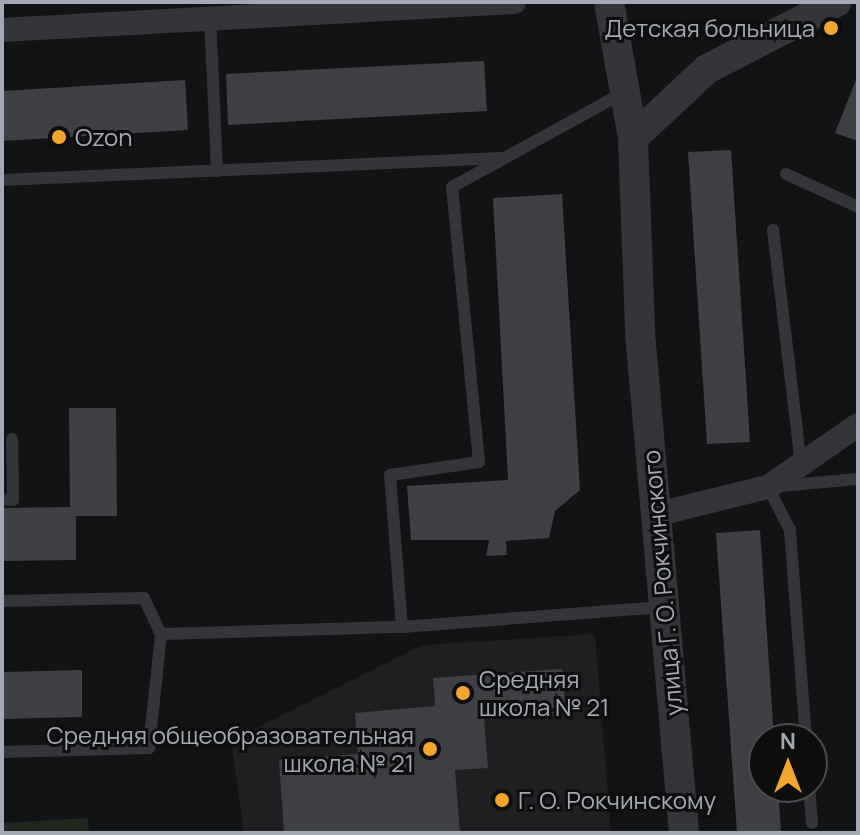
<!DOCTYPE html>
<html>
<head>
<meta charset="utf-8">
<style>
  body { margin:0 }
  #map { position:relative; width:860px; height:835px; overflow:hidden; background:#121314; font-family:Manrope,sans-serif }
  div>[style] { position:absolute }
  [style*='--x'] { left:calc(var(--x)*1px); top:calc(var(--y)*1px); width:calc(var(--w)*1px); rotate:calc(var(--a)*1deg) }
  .built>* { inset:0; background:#1f1f21 }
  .green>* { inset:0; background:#1f271f }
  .building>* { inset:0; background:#3e4044 }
  .service>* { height:12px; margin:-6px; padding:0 6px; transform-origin:6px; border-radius:6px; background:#343539 }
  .minor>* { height:24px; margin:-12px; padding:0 12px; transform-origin:12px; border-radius:12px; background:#343539 }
  .tertiary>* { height:30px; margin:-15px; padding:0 15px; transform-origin:15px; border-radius:15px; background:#343539 }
  .dots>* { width:22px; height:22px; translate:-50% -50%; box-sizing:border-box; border:4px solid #0e0e0f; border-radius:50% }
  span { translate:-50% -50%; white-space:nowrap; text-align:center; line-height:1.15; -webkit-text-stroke:6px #0e0e0f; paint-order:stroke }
  .poi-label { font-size:24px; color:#a4aab5 }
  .right { translate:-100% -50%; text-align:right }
  .left { translate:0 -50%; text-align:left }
  .street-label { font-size:24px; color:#a4aab5 }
  .frame { position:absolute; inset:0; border:4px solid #a4aab5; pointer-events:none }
  .north { position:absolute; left:748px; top:723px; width:80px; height:80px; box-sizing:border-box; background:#0e0e0f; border:2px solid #4a4c51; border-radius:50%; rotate:0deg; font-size:22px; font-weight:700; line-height:32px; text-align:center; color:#a4aab5 }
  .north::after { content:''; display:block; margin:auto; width:28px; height:36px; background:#f2a62d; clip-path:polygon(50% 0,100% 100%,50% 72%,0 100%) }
</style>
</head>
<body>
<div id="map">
  <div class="built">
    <div style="clip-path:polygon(595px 634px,611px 833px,244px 833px,231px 741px,423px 645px)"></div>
  </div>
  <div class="green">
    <div style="clip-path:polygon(88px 818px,89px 833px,2px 833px,2px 823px)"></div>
  </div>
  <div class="building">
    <div style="clip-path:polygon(484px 61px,487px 111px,228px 125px,226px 74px)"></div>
    <div style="clip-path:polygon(858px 75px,858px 141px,835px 133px)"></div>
    <div style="clip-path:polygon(185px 80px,188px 130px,2px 141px,2px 91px)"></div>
    <div style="clip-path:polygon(731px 150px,750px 442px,707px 444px,688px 152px)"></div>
    <div style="clip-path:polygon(562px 194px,580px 490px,555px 511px,549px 538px,506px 541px,507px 555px,486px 556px,489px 540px,411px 540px,407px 486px,508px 480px,493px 198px)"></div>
    <div style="clip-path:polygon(69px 408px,116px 408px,117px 516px,76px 516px,76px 560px,2px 561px,2px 508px,70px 507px)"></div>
    <div style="clip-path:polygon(760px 530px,774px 739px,764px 739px,764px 787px,778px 787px,781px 831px,737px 833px,716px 533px)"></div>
    <div style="clip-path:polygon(562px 669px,566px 712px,484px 718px,488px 768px,455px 770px,460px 833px,284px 833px,279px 760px,358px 754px,355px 713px,435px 706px,433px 678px)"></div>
    <div style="clip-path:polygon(82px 670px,82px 717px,2px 719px,2px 672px)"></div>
  </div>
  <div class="service">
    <div style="--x:210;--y:16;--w:155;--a:87.4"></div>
    <div style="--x:786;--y:174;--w:79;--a:24.6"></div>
    <div style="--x:2;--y:180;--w:500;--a:-2.52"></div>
    <div style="--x:773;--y:230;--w:236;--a:83.2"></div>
    <div style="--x:2;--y:499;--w:11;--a:5"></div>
    <div style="--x:13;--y:500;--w:61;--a:-90.9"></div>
    <div style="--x:2;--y:601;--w:142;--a:-1.2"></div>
    <div style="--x:144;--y:598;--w:40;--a:65"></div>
    <div style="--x:402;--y:627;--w:152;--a:-94.5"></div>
    <div style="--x:390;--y:475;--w:90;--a:-8.3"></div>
    <div style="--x:479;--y:462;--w:276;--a:-95.6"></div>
    <div style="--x:452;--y:187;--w:195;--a:-28.8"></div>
    <div style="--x:806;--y:739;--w:210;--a:-94.4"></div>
    <div style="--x:790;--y:530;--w:48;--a:-117.1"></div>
    <div style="--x:768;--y:487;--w:90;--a:-5.1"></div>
    <div style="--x:2;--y:752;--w:147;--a:-1.6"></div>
    <div style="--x:149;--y:748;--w:115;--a:-84"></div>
    <div style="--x:161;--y:634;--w:241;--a:-1.7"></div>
    <div style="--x:402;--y:627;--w:261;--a:-4.4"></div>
    <div style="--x:809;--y:787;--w:36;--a:85"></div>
  </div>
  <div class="minor">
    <div style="--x:2;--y:30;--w:513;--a:-3.13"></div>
    <div style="--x:658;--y:514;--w:113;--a:-13.8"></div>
    <div style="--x:768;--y:487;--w:109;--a:-34.6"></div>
  </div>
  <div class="tertiary">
    <div style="--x:609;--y:2;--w:138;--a:80"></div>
    <div style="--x:633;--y:138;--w:195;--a:87.9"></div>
    <div style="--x:640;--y:333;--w:502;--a:84.97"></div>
    <div style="--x:633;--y:138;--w:101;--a:-43"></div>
    <div style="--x:707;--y:69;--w:146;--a:-27.3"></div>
  </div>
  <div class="dots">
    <div style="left:831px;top:28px;background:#f2a62d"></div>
    <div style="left:59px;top:137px;background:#f2a62d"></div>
    <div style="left:463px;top:693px;background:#f2a62d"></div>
    <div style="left:430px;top:749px;background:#f2a62d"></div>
    <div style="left:502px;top:800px;background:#f2a62d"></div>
  </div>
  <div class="poi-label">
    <span class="right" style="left:815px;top:28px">Детская больница</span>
    <span class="left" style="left:75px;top:137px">Ozon</span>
    <span class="left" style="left:479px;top:693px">Средняя<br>школа № 21</span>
    <span class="right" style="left:414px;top:749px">Средняя общеобразовательная<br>школа № 21</span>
    <span class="left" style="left:518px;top:800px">Г. О. Рокчинскому</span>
  </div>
  <div class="street-label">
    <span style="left:662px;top:583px;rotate:-95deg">улица Г. О. Рокчинского</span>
  </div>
  <div class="frame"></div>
  <div class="north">N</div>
</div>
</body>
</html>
